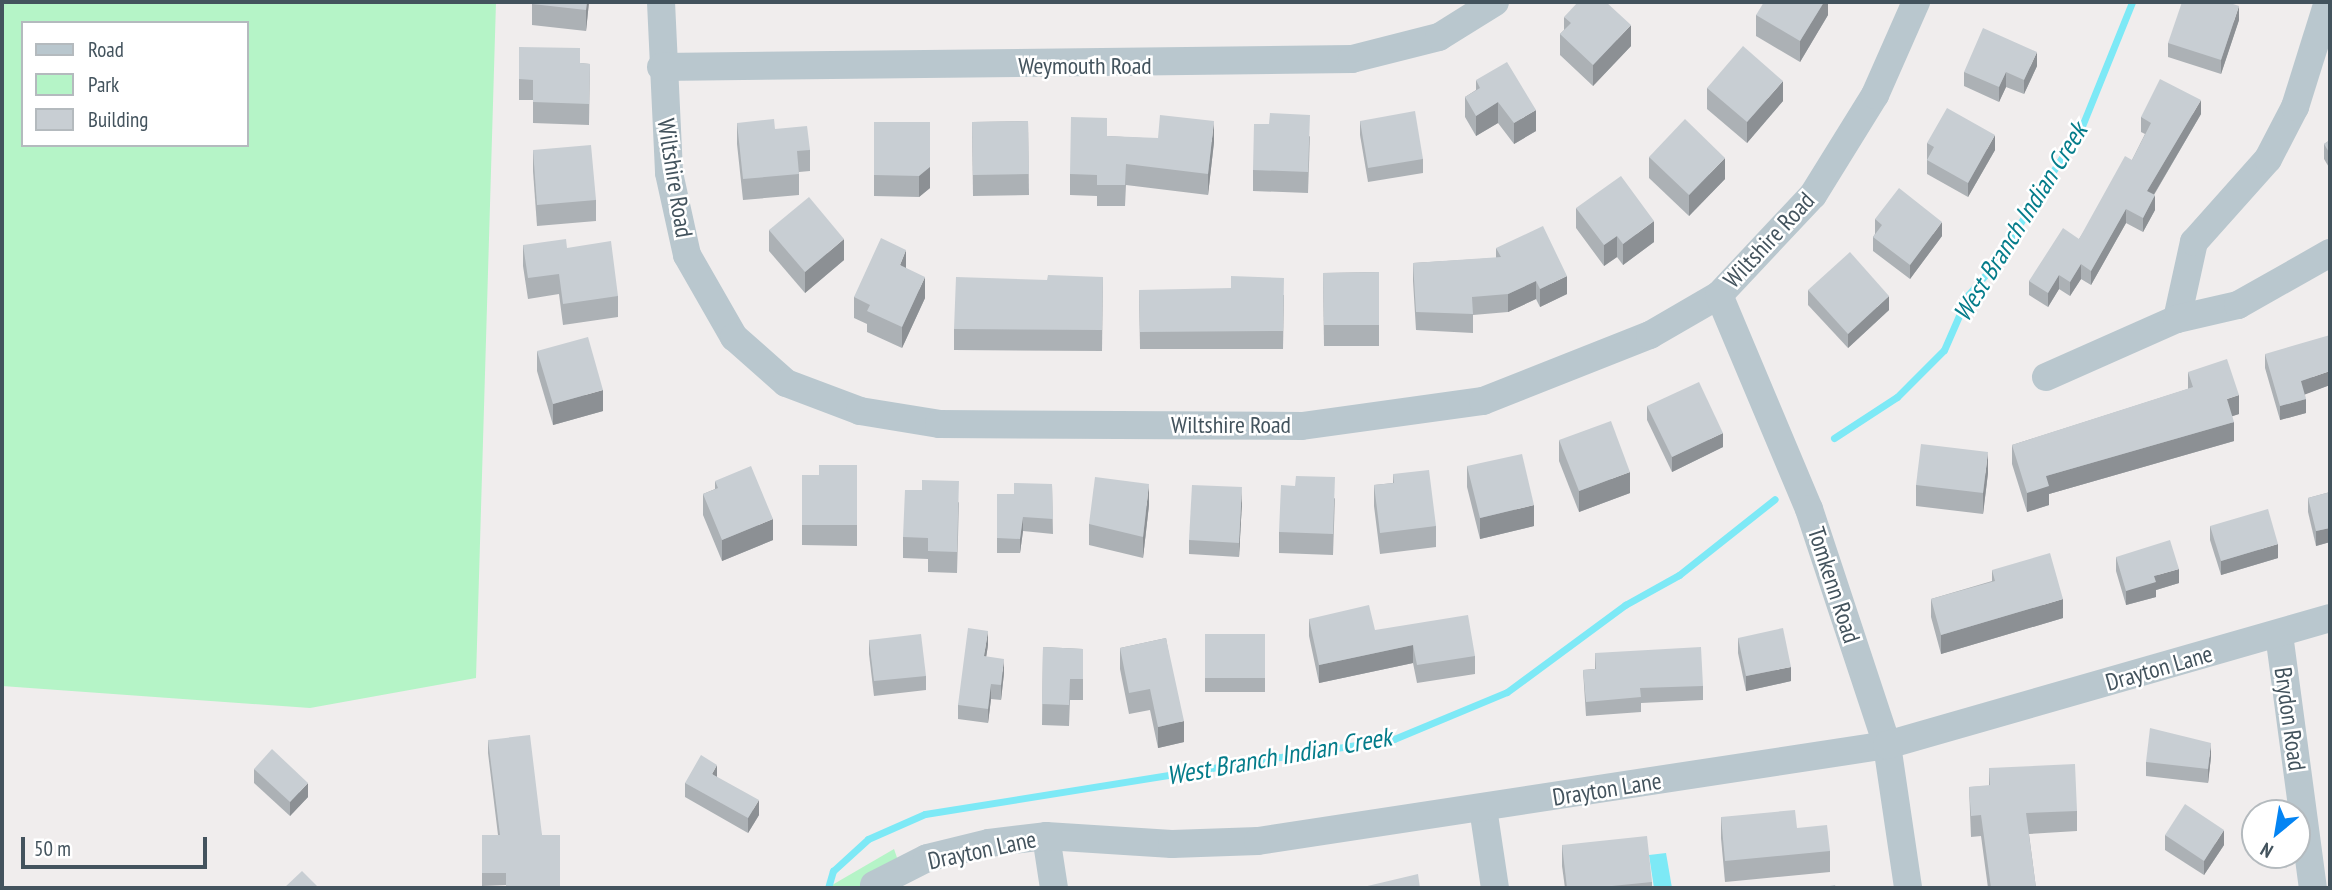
<!DOCTYPE html>
<html>
<head>
<meta charset="utf-8">
<style>
  body { margin:0 }
  #map { position:relative; width:2332px; height:890px; overflow:hidden; background:#f0eded; font-family:"PT Sans Narrow",sans-serif }
  div>[style] { position:absolute }
  [style*='--x'] { left:calc(var(--x)*1px); top:calc(var(--y)*1px); width:calc(var(--w)*1px); rotate:calc(var(--a)*1deg) }
  .green>* { inset:0; background:#b5f4c7 }
  .water>* { inset:0; background:#7de9f6 }
  .stream>* { height:7px; margin:-3.5px; padding:0 3.5px; transform-origin:3.5px; border-radius:3.5px; background:#7de9f6 }
  .minor>* { height:28px; margin:-14px; padding:0 14px; transform-origin:14px; border-radius:14px; background:#b9c7ce }
  .wall>* { inset:0; background:#acb1b5 }
  .shaded-wall>* { inset:0; background:#8c9094 }
  .building>* { inset:0; background:#c8ced3 }
  span { translate:-50% -50%; white-space:nowrap; text-align:center; line-height:1.15; -webkit-text-stroke:5px #fff; paint-order:stroke }
  .street-label { font-size:24px; color:#43535d }
  .water-label { font-size:26px; color:#047c8a; font-style:italic }
  .frame { position:absolute; inset:0; border:4px solid #43535d; pointer-events:none }
  .legend { position:absolute; left:21px; top:21px; width:228px; height:126px; box-sizing:border-box; background:#fff; border:2px solid #b4babe; margin:0; padding:9px 12px; list-style:none; font-size:21px; color:#43535d }
  .legend li { display:flex; align-items:center; gap:14px; height:35px }
  .legend b { width:35px; border:2px solid #b4babe }
  .north { position:absolute; left:2241px; top:799px; width:70px; height:70px; box-sizing:border-box; background:#fff; border:2px solid #b4babe; border-radius:50%; rotate:210deg; font-size:19px; font-weight:700; line-height:28px; text-align:center; color:#43535d }
  .north::after { content:''; display:block; margin:auto; width:24px; height:32px; background:#0484f3; clip-path:polygon(50% 0,100% 100%,50% 72%,0 100%) }
  .scale { position:absolute; left:21px; top:837px; width:186px; height:32px; box-sizing:border-box; border:4px solid #43535d; border-top:0; padding-left:9px; font-size:21px; line-height:24px; white-space:nowrap; color:#43535d; -webkit-text-stroke:5px #fff; paint-order:stroke }
</style>
</head>
<body>
<div id="map">
  <div class="green">
    <div style="clip-path:polygon(evenodd,2px 2px,496px 2px,476px 678px,310px 708px,2px 686px,2px 2px,23px 23px,247px 23px,247px 145px,23px 145px,23px 23px)"></div>
    <div style="clip-path:polygon(894px 849px,905px 881px,895px 888px,827px 888px)"></div>
  </div>
  <div class="water">
    <div style="clip-path:polygon(1666px 853px,1672px 888px,1654px 888px,1649px 855px)"></div>
  </div>
  <div class="stream">
    <div style="--x:1834;--y:438;--w:75;--a:-33.1"></div>
    <div style="--x:1897;--y:397;--w:66;--a:-45"></div>
    <div style="--x:1944;--y:350;--w:60;--a:-66.4"></div>
    <div style="--x:1968;--y:295;--w:38;--a:-49"></div>
    <div style="--x:1993;--y:266;--w:166;--a:-57.6"></div>
    <div style="--x:2082;--y:126;--w:134;--a:-68"></div>
    <div style="--x:828;--y:888;--w:18;--a:-74"></div>
    <div style="--x:833;--y:871;--w:47;--a:-42.4"></div>
    <div style="--x:868;--y:839;--w:62;--a:-23.7"></div>
    <div style="--x:925;--y:814;--w:475;--a:-9.1"></div>
    <div style="--x:1394;--y:739;--w:122;--a:-22.6"></div>
    <div style="--x:1507;--y:692;--w:147;--a:-36.4"></div>
    <div style="--x:1625;--y:605;--w:62;--a:-29.1"></div>
    <div style="--x:1679;--y:575;--w:122;--a:-38.4"></div>
  </div>
  <div class="minor">
    <div style="--x:661;--y:2;--w:171;--a:87.3"></div>
    <div style="--x:669;--y:173;--w:84;--a:77.6"></div>
    <div style="--x:687;--y:255;--w:95;--a:60.2"></div>
    <div style="--x:734;--y:337;--w:69;--a:41.5"></div>
    <div style="--x:786;--y:383;--w:79;--a:20.7"></div>
    <div style="--x:860;--y:411;--w:80;--a:9.3"></div>
    <div style="--x:939;--y:424;--w:363;--a:0.3"></div>
    <div style="--x:1302;--y:426;--w:183;--a:-7.9"></div>
    <div style="--x:1483;--y:401;--w:180;--a:-21.6"></div>
    <div style="--x:1650;--y:335;--w:80;--a:-30.1"></div>
    <div style="--x:1719;--y:295;--w:137;--a:-46.8"></div>
    <div style="--x:1813;--y:195;--w:118;--a:-58.2"></div>
    <div style="--x:1875;--y:95;--w:102;--a:-66.2"></div>
    <div style="--x:661;--y:67;--w:691;--a:-0.66"></div>
    <div style="--x:1352;--y:59;--w:90;--a:-14.2"></div>
    <div style="--x:1439;--y:37;--w:66;--a:-32"></div>
    <div style="--x:1719;--y:295;--w:232;--a:67.2"></div>
    <div style="--x:1809;--y:509;--w:249;--a:71.7"></div>
    <div style="--x:1887;--y:745;--w:145;--a:81.6"></div>
    <div style="--x:2177;--y:319;--w:79;--a:-77.6"></div>
    <div style="--x:2194;--y:242;--w:111;--a:-48.3"></div>
    <div style="--x:2268;--y:159;--w:59;--a:-62.6"></div>
    <div style="--x:2295;--y:107;--w:110;--a:-72.6"></div>
    <div style="--x:2046;--y:377;--w:143;--a:-23.9"></div>
    <div style="--x:2177;--y:319;--w:63;--a:-12.9"></div>
    <div style="--x:2238;--y:305;--w:106;--a:-29.5"></div>
    <div style="--x:2279;--y:634;--w:256;--a:82.4"></div>
    <div style="--x:1483;--y:808;--w:81;--a:81.5"></div>
    <div style="--x:1046;--y:836;--w:53;--a:81.3"></div>
    <div style="--x:874;--y:885;--w:59;--a:-27"></div>
    <div style="--x:927;--y:858;--w:64;--a:-13.6"></div>
    <div style="--x:989;--y:843;--w:57;--a:-7"></div>
    <div style="--x:1046;--y:836;--w:126;--a:3.6"></div>
    <div style="--x:1172;--y:844;--w:86;--a:-2"></div>
    <div style="--x:1258;--y:841;--w:636;--a:-8.68"></div>
    <div style="--x:1887;--y:745;--w:461;--a:-16"></div>
  </div>
  <div class="wall">
    <div style="clip-path:polygon(519px 2px,589px 2px,586px 31px,532px 25px,532px 3px)"></div>
    <div style="clip-path:polygon(1824px 2px,1828px 2px,1828px 15px,1800px 62px,1756px 36px,1756px 15px)"></div>
    <div style="clip-path:polygon(1564px 17px,1631px 46px,1593px 86px,1560px 55px,1560px 34px,1564px 30px)"></div>
    <div style="clip-path:polygon(2239px 20px,2221px 74px,2168px 57px,2168px 43px)"></div>
    <div style="clip-path:polygon(519px 47px,580px 63px,590px 64px,589px 125px,533px 123px,533px 100px,519px 100px)"></div>
    <div style="clip-path:polygon(2037px 66px,2024px 94px,2006px 87px,1999px 102px,1964px 86px,1964px 72px)"></div>
    <div style="clip-path:polygon(1476px 80px,1536px 131px,1514px 144px,1498px 123px,1476px 136px,1465px 117px,1465px 97px,1476px 90px)"></div>
    <div style="clip-path:polygon(1707px 88px,1783px 101px,1747px 143px,1707px 109px)"></div>
    <div style="clip-path:polygon(2201px 114px,2154px 195px,2155px 210px,2143px 232px,2126px 223px,2091px 285px,2081px 279px,2070px 296px,2059px 289px,2048px 307px,2029px 295px,2029px 281px,2079px 239px,2132px 160px,2145px 134px,2141px 132px,2141px 117px)"></div>
    <div style="clip-path:polygon(1028px 121px,1029px 195px,973px 196px,972px 122px)"></div>
    <div style="clip-path:polygon(1360px 121px,1423px 159px,1423px 173px,1368px 182px,1360px 135px)"></div>
    <div style="clip-path:polygon(874px 122px,930px 188px,919px 197px,874px 196px)"></div>
    <div style="clip-path:polygon(737px 123px,775px 129px,810px 150px,810px 171px,799px 172px,799px 195px,743px 200px,737px 144px)"></div>
    <div style="clip-path:polygon(1107px 136px,1214px 142px,1208px 195px,1126px 185px,1125px 206px,1097px 206px,1097px 196px,1070px 195px,1070px 174px)"></div>
    <div style="clip-path:polygon(1310px 136px,1308px 193px,1253px 191px,1253px 170px)"></div>
    <div style="clip-path:polygon(2330px 140px,2330px 169px,2324px 159px,2324px 144px)"></div>
    <div style="clip-path:polygon(1927px 143px,1995px 150px,1968px 197px,1927px 174px)"></div>
    <div style="clip-path:polygon(533px 150px,596px 200px,596px 221px,537px 226px,533px 171px)"></div>
    <div style="clip-path:polygon(1649px 157px,1725px 179px,1689px 216px,1649px 178px)"></div>
    <div style="clip-path:polygon(1576px 208px,1654px 242px,1623px 265px,1617px 257px,1604px 266px,1576px 228px)"></div>
    <div style="clip-path:polygon(1875px 219px,1942px 236px,1910px 279px,1873px 251px,1873px 237px,1875px 234px)"></div>
    <div style="clip-path:polygon(769px 230px,844px 260px,805px 293px,769px 251px)"></div>
    <div style="clip-path:polygon(523px 245px,567px 248px,618px 296px,618px 317px,563px 325px,559px 294px,528px 299px,523px 266px)"></div>
    <div style="clip-path:polygon(1496px 248px,1567px 294px,1540px 307px,1536px 299px,1508px 312px,1473px 315px,1473px 333px,1416px 330px,1413px 281px,1413px 263px,1496px 258px)"></div>
    <div style="clip-path:polygon(906px 268px,925px 298px,902px 348px,867px 332px,867px 324px,854px 318px,854px 297px)"></div>
    <div style="clip-path:polygon(1379px 272px,1379px 346px,1324px 346px,1323px 273px)"></div>
    <div style="clip-path:polygon(1103px 277px,1102px 351px,954px 350px,954px 329px)"></div>
    <div style="clip-path:polygon(1139px 290px,1284px 295px,1283px 349px,1140px 349px)"></div>
    <div style="clip-path:polygon(1808px 290px,1889px 310px,1848px 348px,1808px 305px)"></div>
    <div style="clip-path:polygon(537px 351px,603px 411px,553px 425px,537px 371px)"></div>
    <div style="clip-path:polygon(2265px 354px,2330px 385px,2305px 394px,2306px 413px,2280px 420px,2265px 368px)"></div>
    <div style="clip-path:polygon(2188px 372px,2239px 414px,2232px 416px,2234px 441px,2049px 494px,2049px 505px,2027px 512px,2012px 464px,2012px 445px,2188px 389px)"></div>
    <div style="clip-path:polygon(1647px 406px,1723px 447px,1672px 472px,1647px 420px)"></div>
    <div style="clip-path:polygon(1559px 440px,1630px 493px,1579px 512px,1559px 461px)"></div>
    <div style="clip-path:polygon(857px 465px,857px 546px,802px 545px,802px 475px,819px 475px)"></div>
    <div style="clip-path:polygon(1467px 466px,1534px 526px,1480px 539px,1467px 487px)"></div>
    <div style="clip-path:polygon(1988px 473px,1983px 514px,1916px 506px,1916px 485px)"></div>
    <div style="clip-path:polygon(1393px 474px,1436px 526px,1436px 547px,1380px 554px,1374px 506px,1374px 485px,1393px 483px)"></div>
    <div style="clip-path:polygon(715px 481px,773px 540px,722px 561px,703px 515px,703px 494px,715px 489px)"></div>
    <div style="clip-path:polygon(1052px 484px,1053px 534px,1023px 531px,1020px 553px,997px 553px,997px 494px,1014px 494px)"></div>
    <div style="clip-path:polygon(2330px 492px,2330px 542px,2316px 546px,2308px 512px,2308px 498px)"></div>
    <div style="clip-path:polygon(1335px 498px,1333px 555px,1279px 553px,1279px 532px)"></div>
    <div style="clip-path:polygon(959px 502px,957px 573px,928px 572px,928px 559px,903px 558px,903px 537px)"></div>
    <div style="clip-path:polygon(1242px 502px,1239px 557px,1189px 554px,1189px 540px)"></div>
    <div style="clip-path:polygon(1149px 505px,1143px 558px,1089px 545px,1089px 524px)"></div>
    <div style="clip-path:polygon(2210px 526px,2278px 558px,2221px 575px,2210px 540px)"></div>
    <div style="clip-path:polygon(2116px 557px,2179px 583px,2156px 590px,2156px 597px,2126px 605px,2116px 571px)"></div>
    <div style="clip-path:polygon(1992px 570px,2063px 618px,1941px 654px,1931px 617px,1931px 599px,1992px 581px)"></div>
    <div style="clip-path:polygon(1309px 619px,1375px 630px,1475px 656px,1475px 674px,1417px 683px,1413px 663px,1319px 683px,1309px 636px)"></div>
    <div style="clip-path:polygon(1205px 634px,1265px 634px,1265px 692px,1205px 692px)"></div>
    <div style="clip-path:polygon(1166px 638px,1184px 742px,1158px 748px,1150px 710px,1129px 714px,1120px 669px,1120px 648px)"></div>
    <div style="clip-path:polygon(1738px 638px,1791px 681px,1746px 691px,1738px 653px)"></div>
    <div style="clip-path:polygon(869px 640px,926px 676px,926px 690px,874px 696px,869px 654px)"></div>
    <div style="clip-path:polygon(988px 645px,986px 657px,1004px 673px,1001px 700px,991px 699px,988px 723px,958px 719px,958px 705px)"></div>
    <div style="clip-path:polygon(1043px 647px,1083px 649px,1083px 700px,1070px 700px,1069px 726px,1042px 725px)"></div>
    <div style="clip-path:polygon(1595px 653px,1703px 686px,1703px 700px,1641px 703px,1641px 712px,1586px 716px,1583px 670px,1595px 669px)"></div>
    <div style="clip-path:polygon(488px 740px,542px 835px,506px 885px,482px 886px,482px 835px,498px 835px,488px 753px)"></div>
    <div style="clip-path:polygon(2211px 757px,2208px 783px,2146px 776px,2146px 762px)"></div>
    <div style="clip-path:polygon(1989px 768px,2077px 811px,2077px 831px,2029px 834px,2036px 888px,1988px 888px,1981px 836px,1971px 837px,1969px 787px,1989px 786px)"></div>
    <div style="clip-path:polygon(254px 769px,308px 797px,290px 816px,254px 783px)"></div>
    <div style="clip-path:polygon(717px 777px,759px 815px,748px 833px,685px 797px,685px 783px)"></div>
    <div style="clip-path:polygon(1721px 817px,1797px 828px,1830px 851px,1830px 872px,1725px 882px,1721px 838px)"></div>
    <div style="clip-path:polygon(2165px 835px,2224px 845px,2204px 875px,2165px 850px)"></div>
    <div style="clip-path:polygon(1562px 845px,1652px 882px,1652px 888px,1565px 888px,1562px 866px)"></div>
  </div>
  <div class="shaded-wall">
    <div style="clip-path:polygon(587px 2px,589px 2px,586px 31px,586px 10px)"></div>
    <div style="clip-path:polygon(1824px 2px,1828px 2px,1828px 15px,1800px 62px,1800px 41px)"></div>
    <div style="clip-path:polygon(2239px 6px,2239px 20px,2221px 74px,2221px 60px)"></div>
    <div style="clip-path:polygon(1631px 25px,1631px 46px,1593px 86px,1593px 65px)"></div>
    <div style="clip-path:polygon(2037px 52px,2037px 66px,2024px 94px,2024px 80px)"></div>
    <div style="clip-path:polygon(2006px 72px,2006px 87px,1999px 102px,1999px 87px)"></div>
    <div style="clip-path:polygon(1783px 81px,1783px 101px,1747px 143px,1747px 122px)"></div>
    <div style="clip-path:polygon(2201px 100px,2201px 114px,2147px 206px,2147px 191px)"></div>
    <div style="clip-path:polygon(1498px 102px,1498px 123px,1476px 136px,1476px 116px)"></div>
    <div style="clip-path:polygon(1536px 110px,1536px 131px,1514px 144px,1514px 123px)"></div>
    <div style="clip-path:polygon(1214px 121px,1214px 142px,1208px 195px,1208px 174px)"></div>
    <div style="clip-path:polygon(1995px 135px,1995px 150px,1968px 197px,1968px 183px)"></div>
    <div style="clip-path:polygon(930px 143px,930px 188px,919px 197px,919px 176px)"></div>
    <div style="clip-path:polygon(1725px 158px,1725px 179px,1689px 216px,1689px 195px)"></div>
    <div style="clip-path:polygon(2155px 195px,2155px 210px,2143px 232px,2143px 218px)"></div>
    <div style="clip-path:polygon(2126px 209px,2126px 223px,2091px 285px,2091px 271px)"></div>
    <div style="clip-path:polygon(1654px 221px,1654px 242px,1623px 265px,1623px 244px)"></div>
    <div style="clip-path:polygon(1942px 222px,1942px 236px,1910px 279px,1910px 265px)"></div>
    <div style="clip-path:polygon(1617px 236px,1617px 257px,1604px 266px,1604px 245px)"></div>
    <div style="clip-path:polygon(844px 239px,844px 260px,805px 293px,805px 272px)"></div>
    <div style="clip-path:polygon(906px 250px,906px 271px,900px 265px)"></div>
    <div style="clip-path:polygon(2081px 264px,2081px 279px,2070px 296px,2070px 282px)"></div>
    <div style="clip-path:polygon(2059px 275px,2059px 289px,2048px 307px,2048px 293px)"></div>
    <div style="clip-path:polygon(1567px 276px,1567px 294px,1540px 307px,1540px 289px)"></div>
    <div style="clip-path:polygon(925px 277px,925px 298px,902px 348px,902px 327px)"></div>
    <div style="clip-path:polygon(1536px 281px,1536px 299px,1508px 312px,1508px 294px)"></div>
    <div style="clip-path:polygon(1889px 296px,1889px 310px,1848px 348px,1848px 334px)"></div>
    <div style="clip-path:polygon(2330px 371px,2330px 385px,2301px 396px,2301px 381px)"></div>
    <div style="clip-path:polygon(603px 390px,603px 411px,553px 425px,553px 404px)"></div>
    <div style="clip-path:polygon(2239px 395px,2239px 414px,2227px 418px,2227px 399px)"></div>
    <div style="clip-path:polygon(2306px 399px,2306px 413px,2280px 420px,2280px 406px)"></div>
    <div style="clip-path:polygon(2234px 422px,2234px 441px,2049px 494px,2049px 505px,2027px 512px,2027px 493px,2046px 476px)"></div>
    <div style="clip-path:polygon(1723px 433px,1723px 447px,1672px 472px,1672px 457px)"></div>
    <div style="clip-path:polygon(1988px 452px,1988px 473px,1983px 514px,1983px 493px)"></div>
    <div style="clip-path:polygon(1630px 472px,1630px 493px,1579px 512px,1579px 491px)"></div>
    <div style="clip-path:polygon(1149px 484px,1149px 505px,1143px 558px,1143px 537px)"></div>
    <div style="clip-path:polygon(1242px 487px,1242px 502px,1239px 557px,1239px 543px)"></div>
    <div style="clip-path:polygon(1534px 505px,1534px 526px,1480px 539px,1480px 518px)"></div>
    <div style="clip-path:polygon(1023px 517px,1023px 531px,1020px 553px,1020px 539px)"></div>
    <div style="clip-path:polygon(773px 519px,773px 540px,722px 561px,722px 540px)"></div>
    <div style="clip-path:polygon(2330px 528px,2330px 542px,2316px 546px,2316px 531px)"></div>
    <div style="clip-path:polygon(2278px 544px,2278px 558px,2221px 575px,2221px 561px)"></div>
    <div style="clip-path:polygon(2179px 569px,2179px 583px,2156px 590px,2156px 597px,2126px 605px,2126px 591px,2154px 576px)"></div>
    <div style="clip-path:polygon(2063px 599px,2063px 618px,1941px 654px,1941px 635px)"></div>
    <div style="clip-path:polygon(988px 631px,988px 645px,984px 671px,984px 656px)"></div>
    <div style="clip-path:polygon(1413px 645px,1413px 663px,1319px 683px,1319px 665px)"></div>
    <div style="clip-path:polygon(1004px 659px,1004px 673px,1001px 700px,1001px 685px)"></div>
    <div style="clip-path:polygon(1791px 667px,1791px 681px,1746px 691px,1746px 676px)"></div>
    <div style="clip-path:polygon(991px 684px,991px 699px,988px 723px,988px 709px)"></div>
    <div style="clip-path:polygon(1184px 721px,1184px 742px,1158px 748px,1158px 727px)"></div>
    <div style="clip-path:polygon(2211px 743px,2211px 757px,2208px 783px,2208px 769px)"></div>
    <div style="clip-path:polygon(717px 765px,717px 779px,712px 774px)"></div>
    <div style="clip-path:polygon(308px 783px,308px 797px,290px 816px,290px 802px)"></div>
    <div style="clip-path:polygon(759px 800px,759px 815px,748px 833px,748px 818px)"></div>
    <div style="clip-path:polygon(2224px 830px,2224px 845px,2204px 875px,2204px 861px)"></div>
  </div>
  <div class="building">
    <div style="clip-path:polygon(533px 2px,587px 2px,586px 10px,532px 4px)"></div>
    <div style="clip-path:polygon(1578px 2px,1606px 2px,1631px 25px,1593px 65px,1560px 34px,1571px 23px,1564px 17px)"></div>
    <div style="clip-path:polygon(1764px 2px,1824px 2px,1800px 41px,1756px 15px)"></div>
    <div style="clip-path:polygon(2182px 2px,2227px 2px,2239px 6px,2221px 60px,2168px 43px)"></div>
    <div style="clip-path:polygon(1983px 28px,2037px 52px,2024px 80px,2006px 72px,1999px 87px,1964px 72px)"></div>
    <div style="clip-path:polygon(1743px 46px,1783px 81px,1747px 122px,1707px 88px)"></div>
    <div style="clip-path:polygon(519px 47px,580px 48px,580px 63px,590px 64px,589px 104px,533px 102px,533px 80px,519px 79px)"></div>
    <div style="clip-path:polygon(1507px 62px,1536px 110px,1514px 123px,1498px 102px,1476px 116px,1465px 97px,1480px 88px,1476px 80px)"></div>
    <div style="clip-path:polygon(2160px 79px,2201px 100px,2147px 191px,2155px 195px,2143px 218px,2126px 209px,2091px 271px,2081px 264px,2070px 282px,2059px 275px,2048px 293px,2029px 281px,2063px 228px,2079px 239px,2125px 156px,2132px 160px,2151px 123px,2141px 117px)"></div>
    <div style="clip-path:polygon(1947px 108px,1995px 135px,1968px 183px,1927px 160px,1934px 147px,1927px 143px)"></div>
    <div style="clip-path:polygon(1415px 111px,1423px 159px,1368px 168px,1360px 121px)"></div>
    <div style="clip-path:polygon(1270px 113px,1310px 115px,1308px 172px,1253px 170px,1254px 124px,1269px 124px)"></div>
    <div style="clip-path:polygon(1160px 115px,1214px 121px,1208px 174px,1126px 164px,1125px 185px,1097px 185px,1097px 175px,1070px 174px,1071px 117px,1107px 118px,1107px 136px,1158px 138px)"></div>
    <div style="clip-path:polygon(774px 119px,775px 129px,807px 126px,810px 150px,797px 151px,799px 174px,743px 179px,737px 123px)"></div>
    <div style="clip-path:polygon(1685px 119px,1725px 158px,1689px 195px,1649px 157px)"></div>
    <div style="clip-path:polygon(1028px 121px,1029px 174px,973px 175px,972px 122px)"></div>
    <div style="clip-path:polygon(874px 122px,930px 122px,930px 167px,919px 176px,874px 175px)"></div>
    <div style="clip-path:polygon(2330px 140px,2330px 154px,2324px 144px)"></div>
    <div style="clip-path:polygon(591px 145px,596px 200px,537px 205px,533px 150px)"></div>
    <div style="clip-path:polygon(1621px 176px,1654px 221px,1623px 244px,1617px 236px,1604px 245px,1576px 208px)"></div>
    <div style="clip-path:polygon(1899px 188px,1942px 222px,1910px 265px,1873px 237px,1882px 225px,1875px 219px)"></div>
    <div style="clip-path:polygon(809px 197px,844px 239px,805px 272px,769px 230px)"></div>
    <div style="clip-path:polygon(1543px 226px,1567px 276px,1540px 289px,1536px 281px,1508px 294px,1472px 297px,1473px 314px,1416px 312px,1413px 263px,1501px 257px,1496px 248px)"></div>
    <div style="clip-path:polygon(881px 238px,906px 250px,900px 265px,925px 277px,902px 327px,867px 311px,870px 305px,854px 297px)"></div>
    <div style="clip-path:polygon(566px 239px,567px 248px,611px 241px,618px 296px,563px 304px,559px 274px,528px 278px,523px 245px)"></div>
    <div style="clip-path:polygon(1850px 252px,1889px 296px,1848px 334px,1808px 290px)"></div>
    <div style="clip-path:polygon(1379px 272px,1379px 325px,1324px 325px,1323px 273px)"></div>
    <div style="clip-path:polygon(1048px 275px,1103px 277px,1102px 330px,954px 329px,956px 277px,1047px 280px)"></div>
    <div style="clip-path:polygon(1231px 276px,1284px 278px,1283px 331px,1140px 332px,1139px 290px,1231px 288px)"></div>
    <div style="clip-path:polygon(2330px 335px,2330px 371px,2301px 381px,2306px 399px,2280px 406px,2265px 354px)"></div>
    <div style="clip-path:polygon(588px 337px,603px 390px,553px 404px,537px 351px)"></div>
    <div style="clip-path:polygon(2227px 359px,2239px 395px,2227px 399px,2234px 422px,2046px 476px,2049px 486px,2027px 493px,2012px 445px,2193px 387px,2188px 372px)"></div>
    <div style="clip-path:polygon(1699px 382px,1723px 433px,1672px 457px,1647px 406px)"></div>
    <div style="clip-path:polygon(1611px 421px,1630px 472px,1579px 491px,1559px 440px)"></div>
    <div style="clip-path:polygon(1921px 444px,1988px 452px,1983px 493px,1916px 485px)"></div>
    <div style="clip-path:polygon(1522px 454px,1534px 505px,1480px 518px,1467px 466px)"></div>
    <div style="clip-path:polygon(819px 465px,857px 465px,857px 525px,802px 525px,802px 475px,819px 475px)"></div>
    <div style="clip-path:polygon(751px 466px,773px 519px,722px 540px,703px 494px,718px 488px,715px 481px)"></div>
    <div style="clip-path:polygon(1429px 470px,1436px 526px,1380px 533px,1374px 485px,1394px 483px,1393px 474px)"></div>
    <div style="clip-path:polygon(1296px 476px,1335px 477px,1333px 534px,1279px 532px,1281px 485px,1295px 486px)"></div>
    <div style="clip-path:polygon(1095px 477px,1149px 484px,1143px 537px,1089px 524px)"></div>
    <div style="clip-path:polygon(922px 480px,959px 481px,957px 552px,928px 551px,928px 538px,903px 537px,905px 490px,922px 490px)"></div>
    <div style="clip-path:polygon(1014px 483px,1052px 484px,1053px 519px,1023px 517px,1020px 539px,997px 538px,997px 494px,1014px 494px)"></div>
    <div style="clip-path:polygon(1192px 485px,1242px 487px,1239px 543px,1189px 540px)"></div>
    <div style="clip-path:polygon(2330px 492px,2330px 528px,2316px 531px,2308px 498px)"></div>
    <div style="clip-path:polygon(2268px 509px,2278px 544px,2221px 561px,2210px 526px)"></div>
    <div style="clip-path:polygon(2170px 540px,2179px 569px,2154px 576px,2156px 582px,2126px 591px,2116px 557px)"></div>
    <div style="clip-path:polygon(2050px 553px,2063px 599px,1941px 635px,1931px 599px,1995px 581px,1992px 570px)"></div>
    <div style="clip-path:polygon(1369px 605px,1375px 630px,1468px 615px,1475px 656px,1417px 665px,1413px 645px,1319px 665px,1309px 619px)"></div>
    <div style="clip-path:polygon(968px 628px,988px 631px,984px 656px,1004px 659px,1001px 685px,991px 684px,988px 709px,958px 705px)"></div>
    <div style="clip-path:polygon(1783px 628px,1791px 667px,1746px 676px,1738px 638px)"></div>
    <div style="clip-path:polygon(921px 634px,926px 676px,874px 681px,869px 640px)"></div>
    <div style="clip-path:polygon(1205px 634px,1265px 634px,1265px 678px,1205px 678px)"></div>
    <div style="clip-path:polygon(1166px 638px,1184px 721px,1158px 727px,1150px 689px,1129px 693px,1120px 648px)"></div>
    <div style="clip-path:polygon(1043px 647px,1083px 649px,1083px 679px,1070px 679px,1069px 705px,1042px 704px)"></div>
    <div style="clip-path:polygon(1701px 647px,1703px 686px,1640px 688px,1641px 697px,1586px 702px,1583px 670px,1596px 669px,1595px 653px)"></div>
    <div style="clip-path:polygon(2150px 728px,2211px 743px,2208px 769px,2146px 762px)"></div>
    <div style="clip-path:polygon(530px 735px,542px 835px,560px 835px,560px 888px,506px 888px,506px 873px,482px 873px,482px 835px,500px 835px,488px 740px)"></div>
    <div style="clip-path:polygon(272px 749px,308px 783px,290px 802px,254px 769px)"></div>
    <div style="clip-path:polygon(701px 755px,717px 765px,712px 774px,759px 800px,748px 818px,685px 783px)"></div>
    <div style="clip-path:polygon(2075px 764px,2077px 811px,2026px 813px,2036px 888px,1991px 888px,1981px 815px,1971px 816px,1969px 787px,1990px 785px,1989px 768px)"></div>
    <div style="clip-path:polygon(2185px 804px,2224px 830px,2204px 861px,2165px 835px)"></div>
    <div style="clip-path:polygon(1795px 810px,1797px 828px,1827px 825px,1830px 851px,1725px 861px,1721px 817px)"></div>
    <div style="clip-path:polygon(1647px 836px,1652px 882px,1592px 888px,1567px 888px,1562px 845px)"></div>
    <div style="clip-path:polygon(302px 871px,319px 888px,284px 888px)"></div>
    <div style="clip-path:polygon(1418px 874px,1420px 888px,1359px 888px)"></div>
    <div style="clip-path:polygon(1835px 885px,1836px 888px,1819px 888px)"></div>
  </div>
  <div class="street-label">
    <span style="left:1085px;top:66px">Weymouth Road</span>
    <span style="left:675px;top:178px;rotate:81deg">Wiltshire Road</span>
    <span style="left:1769px;top:240px;rotate:-47deg">Wiltshire Road</span>
    <span style="left:1231px;top:425px">Wiltshire Road</span>
    <span style="left:1834px;top:585px;rotate:72deg">Tomkenn Road</span>
    <span style="left:2159px;top:668px;rotate:-16deg">Drayton Lane</span>
    <span style="left:2290px;top:719px;rotate:82deg">Brydon Road</span>
    <span style="left:1607px;top:789px;rotate:-9deg">Drayton Lane</span>
    <span style="left:982px;top:850px;rotate:-12deg">Drayton Lane</span>
  </div>
  <div class="water-label">
    <span style="left:2020px;top:222px;rotate:-58deg">West Branch Indian Creek</span>
    <span style="left:1279px;top:756px;rotate:-10deg">West Branch Indian Creek</span>
  </div>
  <div class="frame"></div>
  <ul class="legend">
  <li><b style="height:9px;background:#b9c7ce"></b>Road</li>
  <li><b style="height:19px;background:#b5f4c7"></b>Park</li>
  <li><b style="height:19px;background:#c8ced3"></b>Building</li>
  </ul>
  <div class="north">N</div>
  <div class="scale">50 m</div>
</div>
</body>
</html>
